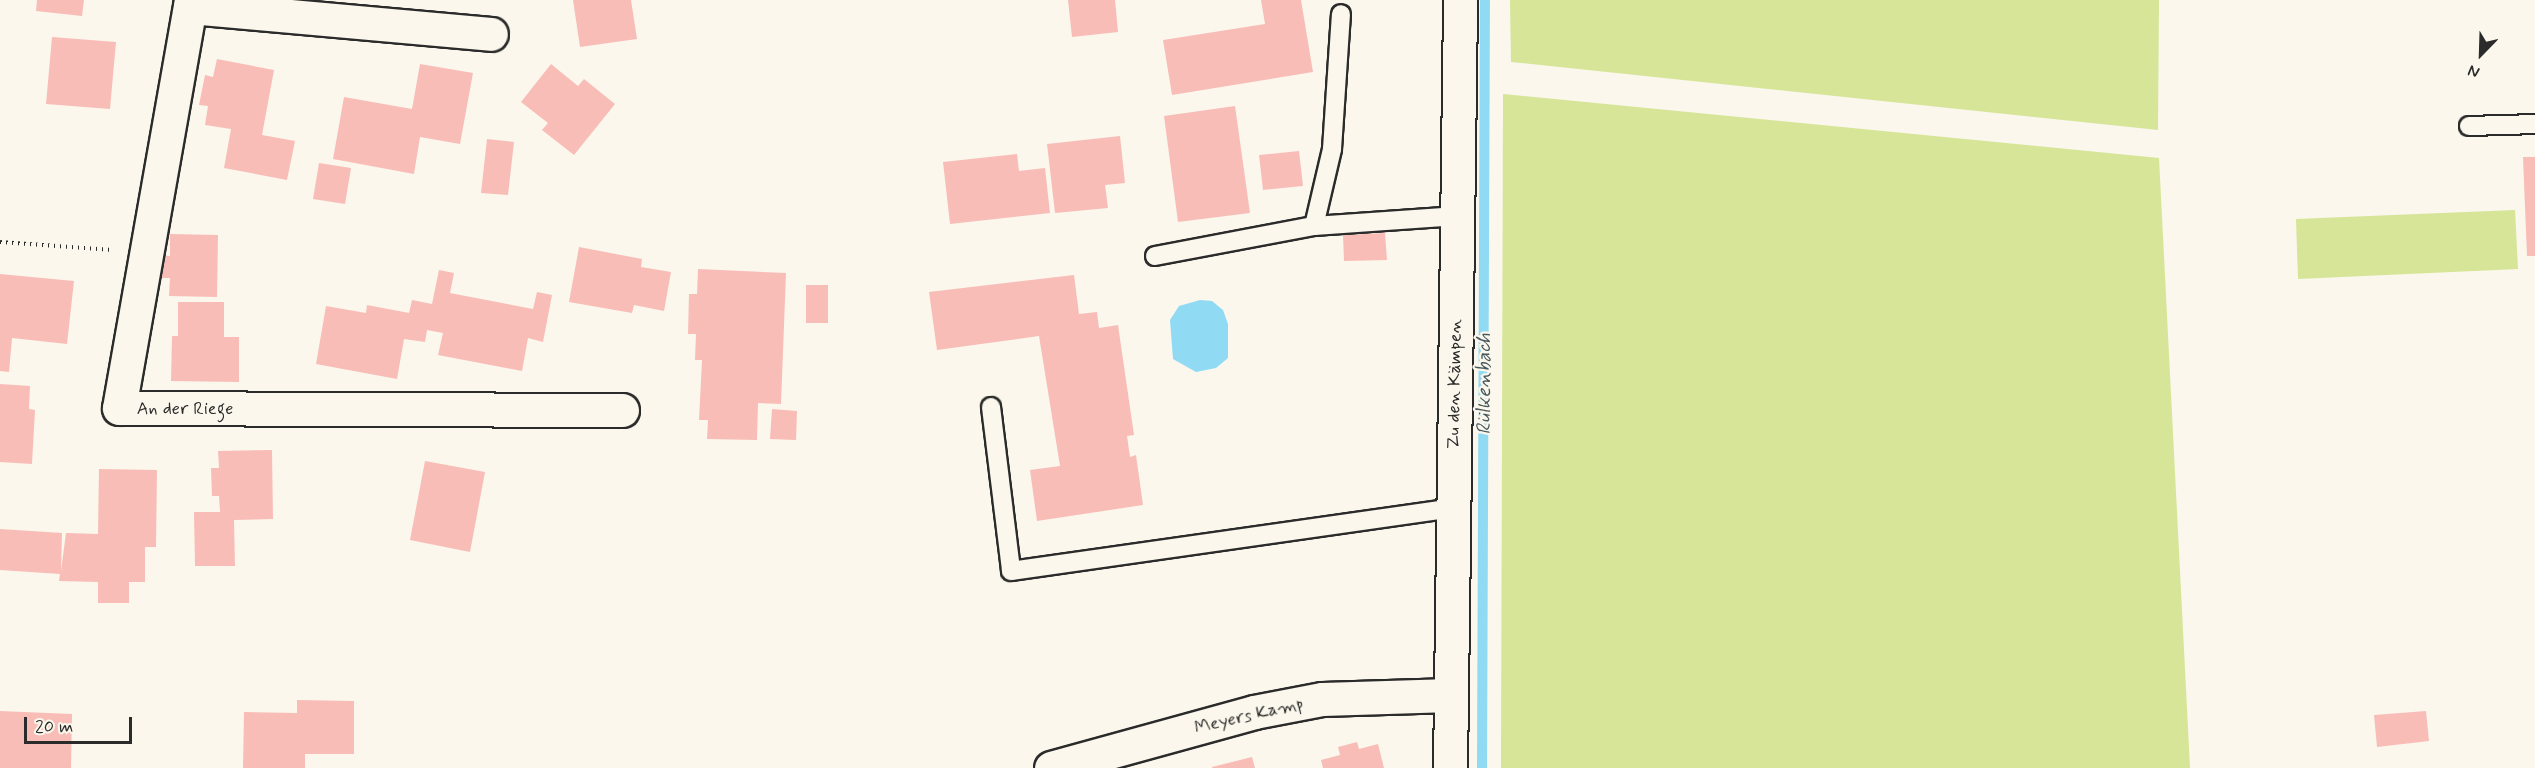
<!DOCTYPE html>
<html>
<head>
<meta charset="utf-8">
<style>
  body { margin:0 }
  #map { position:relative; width:2535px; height:768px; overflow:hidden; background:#fbf7ec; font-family:Mynerve,sans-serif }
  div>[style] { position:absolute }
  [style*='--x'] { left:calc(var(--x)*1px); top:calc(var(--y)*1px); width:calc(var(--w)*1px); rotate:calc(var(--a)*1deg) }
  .green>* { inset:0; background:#d6e598 }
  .water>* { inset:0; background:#91daf3 }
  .stream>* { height:10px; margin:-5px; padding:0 5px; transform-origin:5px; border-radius:5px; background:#91daf3 }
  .building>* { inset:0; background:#f9bdb8 }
  .path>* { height:4px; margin-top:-2px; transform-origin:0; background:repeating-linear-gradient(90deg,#2b2b2b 0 1.5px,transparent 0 6px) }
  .roads { filter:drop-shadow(2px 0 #2b2b2b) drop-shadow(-2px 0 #2b2b2b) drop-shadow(0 2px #2b2b2b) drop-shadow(0 -2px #2b2b2b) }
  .lane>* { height:18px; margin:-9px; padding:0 9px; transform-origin:9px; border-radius:9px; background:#fbf7ec }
  .street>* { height:33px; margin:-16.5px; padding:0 16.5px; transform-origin:16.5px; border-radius:16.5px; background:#fbf7ec }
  span { translate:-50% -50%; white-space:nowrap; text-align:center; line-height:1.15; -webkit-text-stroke:4.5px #fbf7ec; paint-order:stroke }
  .street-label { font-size:18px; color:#2b2b2b }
  .water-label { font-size:20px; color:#44575d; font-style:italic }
  .north { position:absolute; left:2451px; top:24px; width:60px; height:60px; -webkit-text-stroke:4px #fbf7ec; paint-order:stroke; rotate:203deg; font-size:16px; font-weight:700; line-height:24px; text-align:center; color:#2b2b2b }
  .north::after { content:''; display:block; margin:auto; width:21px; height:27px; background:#2b2b2b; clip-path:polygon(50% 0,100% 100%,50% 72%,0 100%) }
  .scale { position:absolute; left:24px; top:717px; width:108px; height:27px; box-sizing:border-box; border:3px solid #2b2b2b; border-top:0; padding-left:8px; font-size:18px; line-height:21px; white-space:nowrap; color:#2b2b2b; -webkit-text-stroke:4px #fbf7ec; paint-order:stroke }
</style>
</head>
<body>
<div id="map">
  <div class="green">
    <div style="clip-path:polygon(1510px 0,2159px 0,2158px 130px,1511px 62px)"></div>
    <div style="clip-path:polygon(1503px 94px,2159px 158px,2190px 768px,1501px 768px)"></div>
    <div style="clip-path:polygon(2515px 210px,2518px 269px,2298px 279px,2296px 219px)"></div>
  </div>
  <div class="water">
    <div style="clip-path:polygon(1200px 300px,1212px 301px,1223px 310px,1228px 324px,1228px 358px,1216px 368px,1196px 372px,1173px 359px,1170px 320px,1179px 306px)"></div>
  </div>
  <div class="stream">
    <div style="--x:1482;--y:768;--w:768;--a:-89.78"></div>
  </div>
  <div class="building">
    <div style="clip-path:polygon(37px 0,84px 0,82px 16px,36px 11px)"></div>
    <div style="clip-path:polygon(573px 0,631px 0,637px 39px,580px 47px)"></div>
    <div style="clip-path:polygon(1068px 0,1115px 0,1118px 32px,1072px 37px)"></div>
    <div style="clip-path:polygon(1261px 0,1301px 0,1313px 72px,1172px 95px,1163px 40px,1265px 24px)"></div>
    <div style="clip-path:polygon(52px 37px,116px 42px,110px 109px,46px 104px)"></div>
    <div style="clip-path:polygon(217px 59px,274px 70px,262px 135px,295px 141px,287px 180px,224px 168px,231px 129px,205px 125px,208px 106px,199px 105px,205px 75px,213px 77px)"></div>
    <div style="clip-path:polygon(420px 64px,473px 73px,460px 144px,420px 137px,414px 174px,333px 159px,344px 97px,412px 109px)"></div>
    <div style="clip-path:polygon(551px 64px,578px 86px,584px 79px,615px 104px,574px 155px,542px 130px,548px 123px,521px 102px)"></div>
    <div style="clip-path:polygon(1235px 106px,1250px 213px,1178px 222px,1164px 116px)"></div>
    <div style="clip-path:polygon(1120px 136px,1125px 183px,1105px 185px,1108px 208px,1055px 213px,1047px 144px)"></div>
    <div style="clip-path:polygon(487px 139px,514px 142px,508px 195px,481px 193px)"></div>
    <div style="clip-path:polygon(1299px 151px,1303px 186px,1263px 190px,1259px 155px)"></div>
    <div style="clip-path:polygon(1017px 154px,1019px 171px,1045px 168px,1050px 213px,950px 224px,943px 162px)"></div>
    <div style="clip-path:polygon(2523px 157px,2535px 157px,2535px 256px,2527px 256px)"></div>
    <div style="clip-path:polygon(319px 163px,351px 168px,345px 204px,313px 199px)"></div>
    <div style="clip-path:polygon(1385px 233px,1387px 260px,1344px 261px,1343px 235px)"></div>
    <div style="clip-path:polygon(170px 234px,218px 235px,217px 297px,169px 296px,170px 278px,160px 278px,160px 255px,170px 256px)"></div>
    <div style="clip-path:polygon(579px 247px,642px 259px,641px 267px,671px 272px,664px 311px,634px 305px,632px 313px,569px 302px)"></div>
    <div style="clip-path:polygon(698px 269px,786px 273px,781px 404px,758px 403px,757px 440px,707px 439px,708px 420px,699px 420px,702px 360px,695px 360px,696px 334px,688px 334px,689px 294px,697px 294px)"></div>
    <div style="clip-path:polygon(439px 270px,454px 273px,450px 293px,533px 309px,537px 292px,552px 295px,543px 342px,528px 338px,522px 371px,438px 355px,443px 333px,427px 330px,425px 342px,404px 339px,397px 379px,316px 364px,326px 306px,366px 313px,367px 305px,409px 313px,412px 300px,432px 304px)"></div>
    <div style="clip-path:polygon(0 274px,74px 281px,67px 344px,12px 338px,9px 372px,0 371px)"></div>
    <div style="clip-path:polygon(1074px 275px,1079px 314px,1097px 312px,1099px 328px,1118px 325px,1134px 435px,1127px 436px,1130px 457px,1136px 455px,1143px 505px,1037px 521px,1030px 470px,1060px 466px,1039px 336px,937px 350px,929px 292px)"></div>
    <div style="clip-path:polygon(806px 285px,828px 285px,828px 323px,806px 323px)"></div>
    <div style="clip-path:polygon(178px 302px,224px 302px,224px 337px,239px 337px,239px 382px,171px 381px,172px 336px,178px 336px)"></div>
    <div style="clip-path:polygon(0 384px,30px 386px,29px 409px,35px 410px,32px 464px,0 462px)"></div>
    <div style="clip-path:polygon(772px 409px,797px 411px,796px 440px,770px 439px)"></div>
    <div style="clip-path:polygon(272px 450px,273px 519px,234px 520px,235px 566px,195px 566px,194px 512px,220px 512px,219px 496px,212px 496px,211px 468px,219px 468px,218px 451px)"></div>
    <div style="clip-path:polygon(425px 461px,485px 472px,470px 552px,410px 540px)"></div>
    <div style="clip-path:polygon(99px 469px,157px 470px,156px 547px,145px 547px,145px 582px,129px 582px,129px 603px,98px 603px,98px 582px,59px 581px,60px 574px,0 570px,0 529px,62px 533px,61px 571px,66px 533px,98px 534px)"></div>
    <div style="clip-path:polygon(297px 700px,354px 701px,354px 754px,305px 754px,305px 768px,243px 768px,244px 712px,297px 713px)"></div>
    <div style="clip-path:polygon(0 711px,72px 714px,71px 768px,0 768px)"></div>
    <div style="clip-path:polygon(2426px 711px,2429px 741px,2377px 747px,2374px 715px)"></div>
    <div style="clip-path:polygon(1357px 742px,1359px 749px,1378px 744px,1384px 768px,1323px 768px,1321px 760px,1340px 755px,1338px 747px)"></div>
    <div style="clip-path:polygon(1252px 757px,1255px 768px,1212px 768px,1212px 767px)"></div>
  </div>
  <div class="path">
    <div style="--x:0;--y:242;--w:113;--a:4"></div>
  </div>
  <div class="roads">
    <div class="lane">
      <div style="--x:2469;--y:126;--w:66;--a:-1.7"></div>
      <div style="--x:1314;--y:226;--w:79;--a:-76.8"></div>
      <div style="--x:1332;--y:149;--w:135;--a:-86.2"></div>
      <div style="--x:1155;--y:256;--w:162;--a:-10.7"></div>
      <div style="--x:1314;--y:226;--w:144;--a:-4"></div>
      <div style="--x:991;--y:407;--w:165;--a:83"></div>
      <div style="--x:1011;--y:571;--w:446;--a:-8.1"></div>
    </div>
    <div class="street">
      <div style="--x:191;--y:0;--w:414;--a:100"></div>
      <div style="--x:119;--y:408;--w:503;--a:0.23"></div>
      <div style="--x:190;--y:7;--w:302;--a:5.1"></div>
      <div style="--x:1051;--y:768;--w:211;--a:-15.4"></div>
      <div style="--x:1254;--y:712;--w:69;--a:-10.8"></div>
      <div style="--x:1322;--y:699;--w:129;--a:-1.8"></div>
      <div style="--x:1450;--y:768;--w:768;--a:-89.25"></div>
    </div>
  </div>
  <div class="street-label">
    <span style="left:1455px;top:384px;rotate:-89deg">Zu den Kämpen</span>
    <span style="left:185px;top:409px">An der Riege</span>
    <span style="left:1249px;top:716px;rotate:-13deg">Meyers Kamp</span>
  </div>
  <div class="water-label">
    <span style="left:1484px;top:384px;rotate:-90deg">Rülkenbach</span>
  </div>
  <div class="north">N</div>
  <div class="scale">20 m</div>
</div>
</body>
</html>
